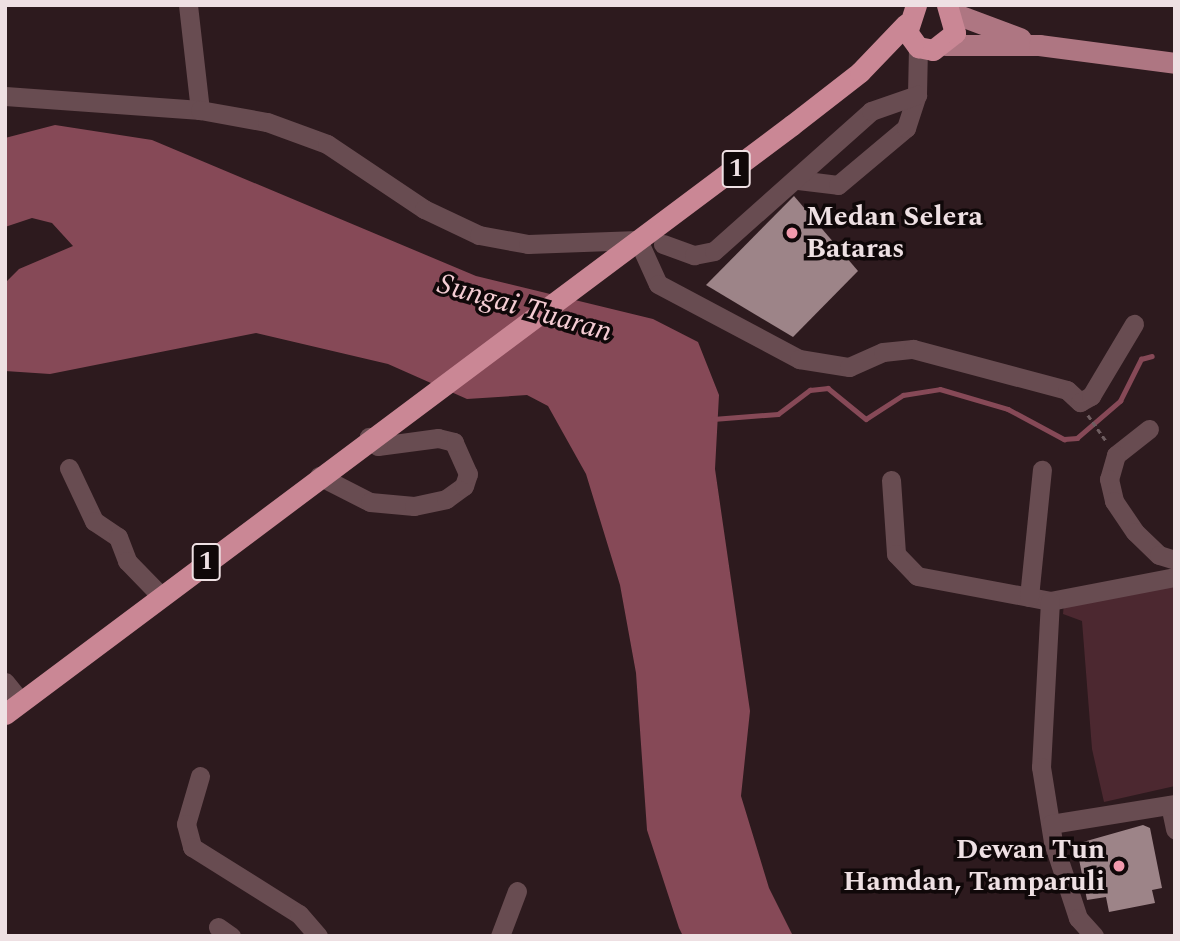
<!DOCTYPE html>
<html>
<head>
<meta charset="utf-8">
<style>
  body { margin:0 }
  #map { position:relative; width:1180px; height:941px; overflow:hidden; background:#2d1a1e; font-family:Spectral,serif }
  div>[style] { position:absolute }
  [style*='--x'] { left:calc(var(--x)*1px); top:calc(var(--y)*1px); width:calc(var(--w)*1px); rotate:calc(var(--a)*1deg) }
  .green>* { inset:0; background:#4c2830 }
  .water>* { inset:0; background:#864957 }
  .stream>* { height:4.5px; margin:-2.25px; padding:0 2.25px; transform-origin:2.25px; border-radius:2.25px; background:#864957 }
  .building>* { inset:0; background:#9d8488 }
  .path>* { height:2.5px; margin-top:-1.25px; transform-origin:0; background:repeating-linear-gradient(90deg,#6e5d60 0 5px,transparent 0 8.5px) }
  .minor>* { height:19px; margin:-9.5px; padding:0 9.5px; transform-origin:9.5px; border-radius:9.5px; background:#684c51 }
  .major>* { height:21px; margin:-10.5px; padding:0 10.5px; transform-origin:10.5px; border-radius:10.5px; background:#ae7682 }
  .highway>* { height:21px; margin:-10.5px; padding:0 10.5px; transform-origin:10.5px; border-radius:10.5px; background:#ca8795 }
  .dots>* { width:19px; height:19px; translate:-50% -50%; box-sizing:border-box; border:4px solid #100809; border-radius:50% }
  span { translate:-50% -50%; white-space:nowrap; text-align:center; line-height:1.15; -webkit-text-stroke:7px #100809; paint-order:stroke }
  .shield-label span { padding:2px 5px; background:#100809; border:2px solid; border-radius:5px; -webkit-text-stroke-width:0 }
  .shield-label { font-size:26px; color:#eee0e3; font-weight:700 }
  .poi-label { font-size:28px; color:#eee0e3; font-weight:700 }
  .left { translate:0 -50%; text-align:left }
  .right { translate:-100% -50%; text-align:right }
  .water-label { font-size:30px; color:#f4ccd3; font-style:italic }
  .frame { position:absolute; inset:0; border:7px solid #eee0e3; pointer-events:none }
</style>
</head>
<body>
<div id="map">
  <div class="green">
    <div style="clip-path:polygon(1175px 581px,1175px 786px,1104px 802px,1092px 749px,1082px 621px,1063px 614px,1064px 602px)"></div>
  </div>
  <div class="water">
    <div style="clip-path:polygon(55px 125px,152px 140px,476px 276px,653px 319px,698px 342px,719px 395px,715px 469px,750px 711px,741px 796px,769px 888px,793px 936px,683px 936px,679px 928px,647px 830px,636px 673px,620px 585px,586px 474px,548px 406px,527px 395px,467px 399px,388px 364px,256px 333px,50px 374px,5px 371px,5px 283px,19px 269px,73px 246px,52px 223px,32px 218px,5px 227px,5px 138px)"></div>
  </div>
  <div class="stream">
    <div style="--x:713;--y:419;--w:65;--a:-4.4"></div>
    <div style="--x:778;--y:414;--w:40;--a:-37"></div>
    <div style="--x:810;--y:390;--w:18;--a:-6"></div>
    <div style="--x:828;--y:388;--w:49;--a:39.2"></div>
    <div style="--x:866;--y:419;--w:44;--a:-33"></div>
    <div style="--x:903;--y:395;--w:37;--a:-9"></div>
    <div style="--x:940;--y:389;--w:71;--a:16.4"></div>
    <div style="--x:1008;--y:409;--w:64;--a:28.2"></div>
    <div style="--x:1064;--y:439;--w:13;--a:-4"></div>
    <div style="--x:1077;--y:438;--w:57;--a:-40.7"></div>
    <div style="--x:1120;--y:401;--w:47;--a:-63.4"></div>
    <div style="--x:1141;--y:359;--w:11;--a:-15"></div>
  </div>
  <div class="building">
    <div style="clip-path:polygon(794px 196px,858px 271px,793px 337px,706px 285px)"></div>
    <div style="clip-path:polygon(1143px 825px,1150px 828px,1162px 888px,1152px 890px,1155px 903px,1109px 912px,1106px 897px,1087px 900px,1076px 844px)"></div>
  </div>
  <div class="path">
    <div style="--x:1088;--y:415;--w:32;--a:55"></div>
  </div>
  <div class="minor">
    <div style="--x:188;--y:5;--w:106;--a:83.5"></div>
    <div style="--x:5;--y:96;--w:196;--a:4.1"></div>
    <div style="--x:200;--y:110;--w:68;--a:10.2"></div>
    <div style="--x:267;--y:122;--w:64;--a:20.1"></div>
    <div style="--x:327;--y:144;--w:117;--a:33.8"></div>
    <div style="--x:424;--y:209;--w:61;--a:25.3"></div>
    <div style="--x:479;--y:235;--w:50;--a:10.4"></div>
    <div style="--x:528;--y:244;--w:110;--a:-2.1"></div>
    <div style="--x:638;--y:240;--w:48;--a:65.6"></div>
    <div style="--x:658;--y:284;--w:160;--a:28"></div>
    <div style="--x:799;--y:359;--w:51;--a:9.1"></div>
    <div style="--x:849;--y:367;--w:37;--a:-24"></div>
    <div style="--x:883;--y:352;--w:30;--a:-6"></div>
    <div style="--x:913;--y:349;--w:159;--a:14.9"></div>
    <div style="--x:1067;--y:390;--w:18;--a:43"></div>
    <div style="--x:1080;--y:402;--w:13;--a:-29"></div>
    <div style="--x:1091;--y:396;--w:84;--a:-59.2"></div>
    <div style="--x:798;--y:180;--w:40;--a:7.1"></div>
    <div style="--x:838;--y:185;--w:89;--a:-40"></div>
    <div style="--x:906;--y:128;--w:35;--a:-72"></div>
    <div style="--x:917;--y:95;--w:48;--a:-88.8"></div>
    <div style="--x:663;--y:244;--w:33;--a:20"></div>
    <div style="--x:694;--y:255;--w:20;--a:-11"></div>
    <div style="--x:714;--y:251;--w:210;--a:-41.7"></div>
    <div style="--x:871;--y:111;--w:49;--a:-19.2"></div>
    <div style="--x:1149;--y:429;--w:42;--a:141.8"></div>
    <div style="--x:1116;--y:455;--w:25;--a:106"></div>
    <div style="--x:1109;--y:479;--w:23;--a:77"></div>
    <div style="--x:1114;--y:501;--w:37;--a:56"></div>
    <div style="--x:1135;--y:532;--w:33;--a:44"></div>
    <div style="--x:1159;--y:555;--w:17;--a:17"></div>
    <div style="--x:69;--y:468;--w:59;--a:64.7"></div>
    <div style="--x:94;--y:521;--w:29;--a:34"></div>
    <div style="--x:118;--y:537;--w:26;--a:69"></div>
    <div style="--x:127;--y:561;--w:49;--a:45.8"></div>
    <div style="--x:319;--y:476;--w:57;--a:27"></div>
    <div style="--x:370;--y:502;--w:44;--a:5.2"></div>
    <div style="--x:414;--y:506;--w:33;--a:-12"></div>
    <div style="--x:446;--y:499;--w:22;--a:-36"></div>
    <div style="--x:464;--y:486;--w:13;--a:-72"></div>
    <div style="--x:468;--y:474;--w:35;--a:-114"></div>
    <div style="--x:454;--y:442;--w:16;--a:-166"></div>
    <div style="--x:438;--y:438;--w:61;--a:172.4"></div>
    <div style="--x:378;--y:446;--w:13;--a:-135"></div>
    <div style="--x:891;--y:480;--w:74;--a:86.1"></div>
    <div style="--x:896;--y:554;--w:30;--a:46"></div>
    <div style="--x:917;--y:576;--w:135;--a:10.6"></div>
    <div style="--x:1050;--y:601;--w:127;--a:-10.9"></div>
    <div style="--x:1029;--y:597;--w:128;--a:-84.2"></div>
    <div style="--x:1050;--y:601;--w:166;--a:93.1"></div>
    <div style="--x:1041;--y:767;--w:76;--a:80.9"></div>
    <div style="--x:1053;--y:842;--w:80;--a:71.8"></div>
    <div style="--x:1078;--y:918;--w:24;--a:48"></div>
    <div style="--x:5;--y:682;--w:26;--a:51"></div>
    <div style="--x:200;--y:776;--w:50;--a:106.3"></div>
    <div style="--x:186;--y:824;--w:24;--a:75"></div>
    <div style="--x:192;--y:847;--w:126;--a:32.1"></div>
    <div style="--x:299;--y:914;--w:29;--a:49"></div>
    <div style="--x:1170;--y:805;--w:25;--a:78"></div>
    <div style="--x:1051;--y:824;--w:126;--a:-9.2"></div>
    <div style="--x:218;--y:927;--w:16;--a:35"></div>
    <div style="--x:500;--y:936;--w:48;--a:-69.3"></div>
  </div>
  <div class="major">
    <div style="--x:953;--y:13;--w:72;--a:20.5"></div>
    <div style="--x:945;--y:45;--w:94;--a:0"></div>
    <div style="--x:1039;--y:45;--w:137;--a:7.5"></div>
  </div>
  <div class="highway">
    <div style="--x:916;--y:5;--w:28;--a:108"></div>
    <div style="--x:907;--y:32;--w:19;--a:54"></div>
    <div style="--x:918;--y:47;--w:15;--a:11"></div>
    <div style="--x:933;--y:50;--w:28;--a:-38"></div>
    <div style="--x:955;--y:33;--w:29;--a:-106"></div>
    <div style="--x:5;--y:714;--w:983;--a:-36.81"></div>
    <div style="--x:792;--y:125;--w:86;--a:-37.9"></div>
    <div style="--x:860;--y:72;--w:66;--a:-46.2"></div>
  </div>
  <div class="dots">
    <div style="left:792px;top:233px;background:#f29aad"></div>
    <div style="left:1119px;top:866px;background:#f29aad"></div>
  </div>
  <div class="shield-label">
    <span style="left:736px;top:169px">1</span>
    <span style="left:206px;top:562px">1</span>
  </div>
  <div class="poi-label">
    <span class="left" style="left:806px;top:233px">Medan Selera<br>Bataras</span>
    <span class="right" style="left:1105px;top:866px">Dewan Tun<br>Hamdan, Tamparuli</span>
  </div>
  <div class="water-label">
    <span style="left:525px;top:308px;rotate:16deg">Sungai Tuaran</span>
  </div>
  <div class="frame"></div>
</div>
</body>
</html>
